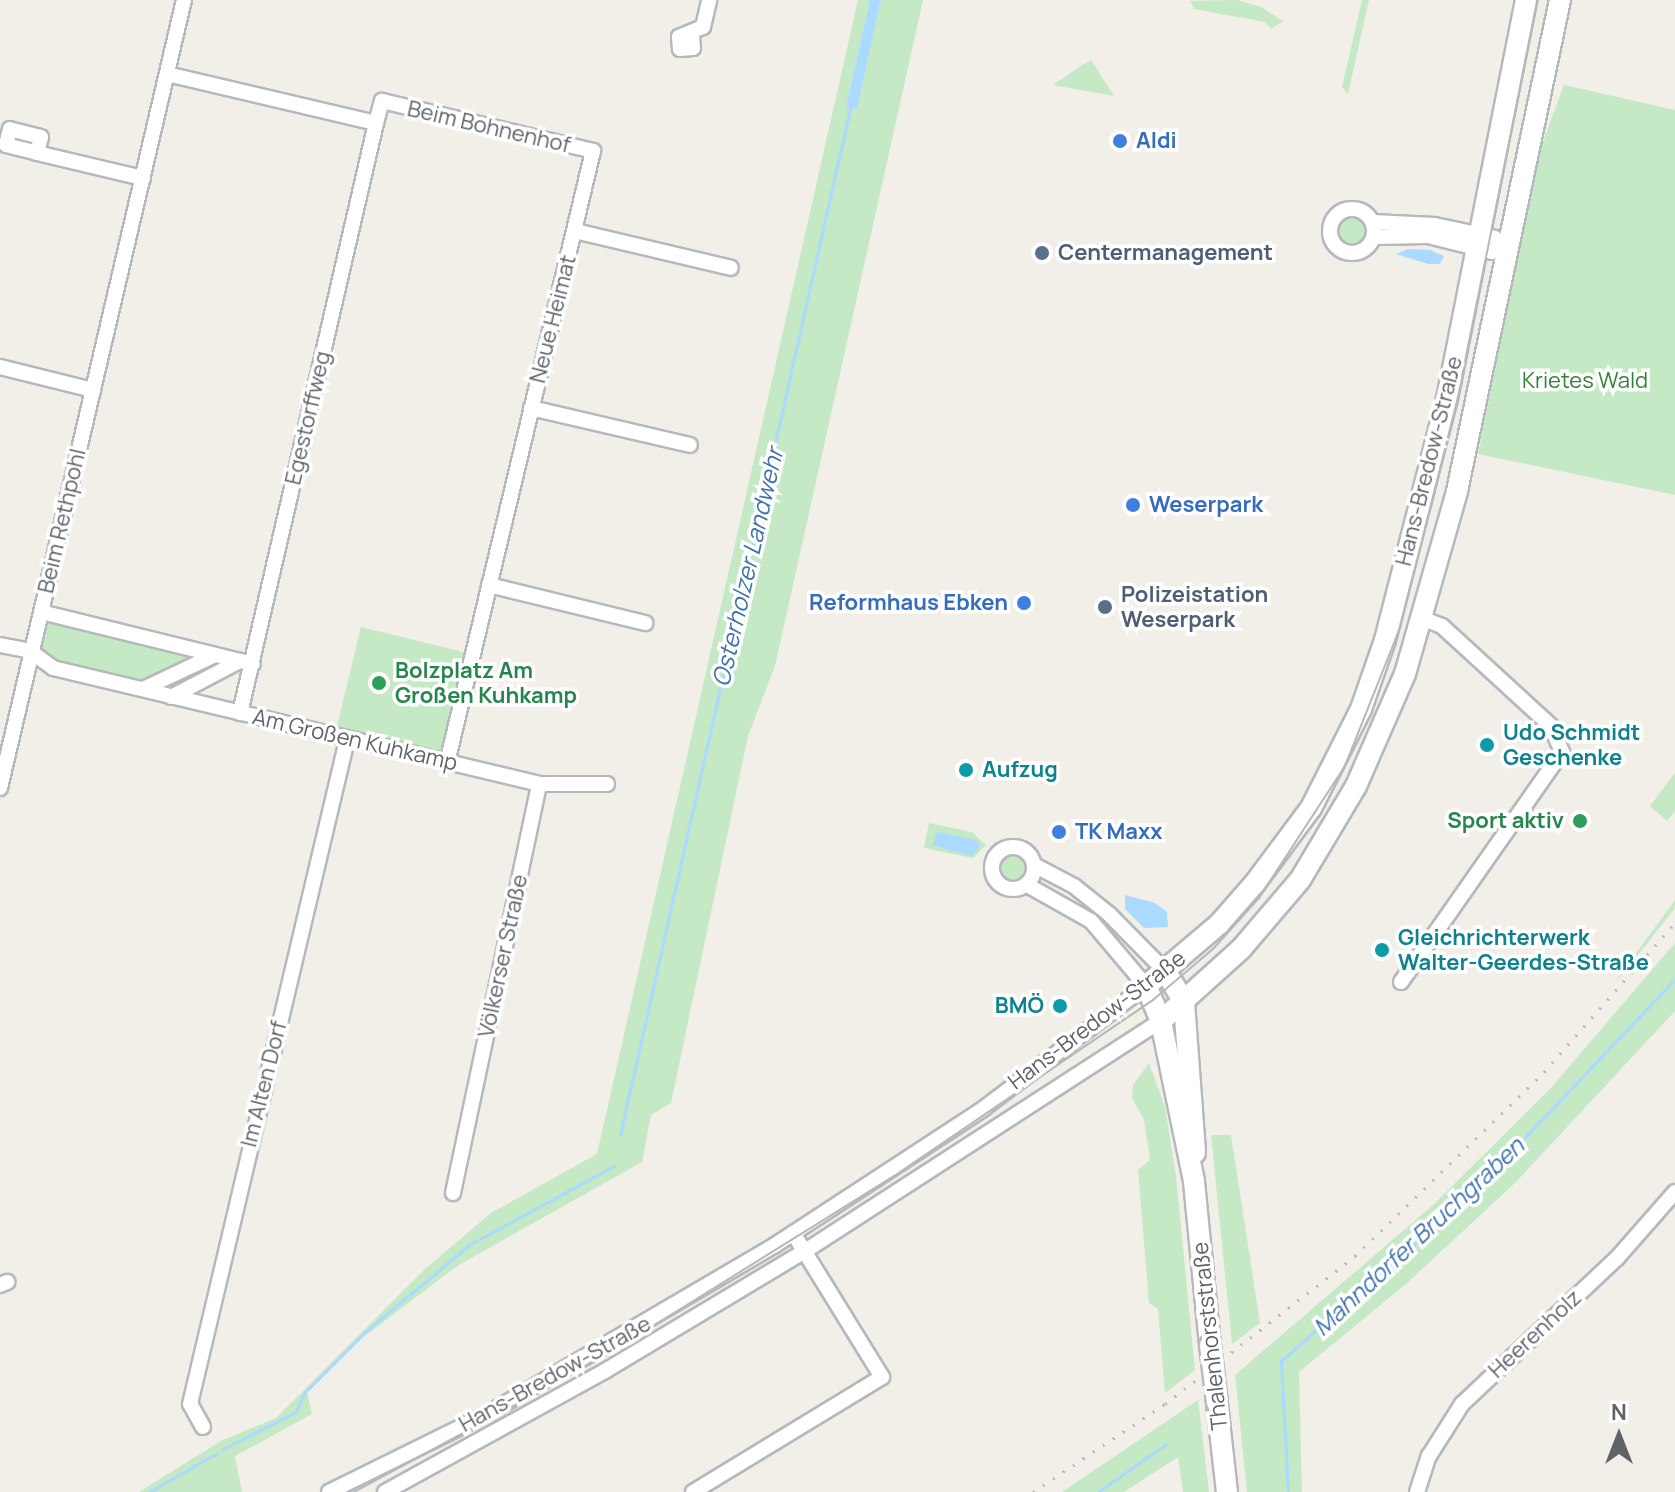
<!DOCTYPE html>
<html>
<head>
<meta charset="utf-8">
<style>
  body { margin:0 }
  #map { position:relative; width:1675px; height:1492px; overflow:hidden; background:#f1efe8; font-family:Manrope,sans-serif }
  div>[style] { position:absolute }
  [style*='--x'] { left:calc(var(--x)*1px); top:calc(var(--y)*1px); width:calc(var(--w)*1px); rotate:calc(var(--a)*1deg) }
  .green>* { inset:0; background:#c5e8c5 }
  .round { border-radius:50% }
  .water>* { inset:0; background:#aadaff }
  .stream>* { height:3px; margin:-1.5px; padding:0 1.5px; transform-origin:1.5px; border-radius:1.5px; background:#aadaff }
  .roads { filter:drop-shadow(2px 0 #b5b8bc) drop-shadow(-2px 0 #b5b8bc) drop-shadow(0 2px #b5b8bc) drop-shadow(0 -2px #b5b8bc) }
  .minor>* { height:14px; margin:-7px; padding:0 7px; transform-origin:7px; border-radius:7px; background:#fff }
  .minor>.ring { margin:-7px; padding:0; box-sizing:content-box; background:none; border:14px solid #fff; border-radius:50% }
  .secondary>* { height:20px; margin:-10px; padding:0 10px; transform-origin:10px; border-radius:10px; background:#fff }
  .tram>* { height:2px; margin:-1px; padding:0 1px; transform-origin:1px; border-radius:1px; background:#b6b7b8 }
  .rail>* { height:3px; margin-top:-1.5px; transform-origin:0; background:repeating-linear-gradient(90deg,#b6b7b8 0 2px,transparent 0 12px) }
  .bridges { filter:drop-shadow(2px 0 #b6babf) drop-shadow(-2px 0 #b6babf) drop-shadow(0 2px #b6babf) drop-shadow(0 -2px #b6babf) }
  .secondary-bridge>* { height:20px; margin:-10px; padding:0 10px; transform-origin:10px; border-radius:10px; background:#fff }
  .dots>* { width:22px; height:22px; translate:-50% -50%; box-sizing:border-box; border:4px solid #fff; border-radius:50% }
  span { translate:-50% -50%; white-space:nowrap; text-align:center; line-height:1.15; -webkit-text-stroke:7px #fff; paint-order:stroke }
  .street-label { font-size:22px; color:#5f6368 }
  .shop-label { font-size:22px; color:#366cbe; font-weight:700 }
  .left { translate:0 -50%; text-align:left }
  .right { translate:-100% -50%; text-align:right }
  .service-label { font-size:22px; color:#4e5e75; font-weight:700 }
  .park-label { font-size:22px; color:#348238 }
  .leisure-label { font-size:22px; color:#27864d; font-weight:700 }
  .culture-label { font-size:22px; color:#0d838f; font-weight:700 }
  .water-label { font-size:24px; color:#4174aa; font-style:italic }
  .north { position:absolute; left:1579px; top:1396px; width:80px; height:80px; -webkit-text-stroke:6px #fff; paint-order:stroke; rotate:0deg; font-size:22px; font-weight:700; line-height:32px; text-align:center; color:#5f6368 }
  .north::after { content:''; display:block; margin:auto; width:28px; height:36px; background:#5f6368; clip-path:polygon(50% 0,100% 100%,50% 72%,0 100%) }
</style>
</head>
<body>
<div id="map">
  <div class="green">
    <div style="clip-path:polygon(858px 0,870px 0,846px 107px,857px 109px,881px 0,923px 0,775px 666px,748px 736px,671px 1103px,651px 1115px,642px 1162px,457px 1266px,357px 1342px,307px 1392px,312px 1414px,235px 1456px,242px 1492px,139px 1492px,221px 1441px,276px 1418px,425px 1269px,491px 1213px,597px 1154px)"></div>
    <div style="clip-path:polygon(1237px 0,1261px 7px,1283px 21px,1271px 29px,1265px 22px,1194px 9px,1190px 1px)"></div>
    <div style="clip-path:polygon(1362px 0,1369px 0,1348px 94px,1342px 87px)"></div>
    <div style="clip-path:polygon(1091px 60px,1114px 96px,1053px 85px,1079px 67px)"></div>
    <div style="clip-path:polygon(1564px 85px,1675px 110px,1675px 495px,1478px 454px,1538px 155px)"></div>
    <div class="round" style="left:1337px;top:215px;width:30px;height:30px"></div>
    <div style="clip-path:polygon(52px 620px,200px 656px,143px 683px,50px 661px,38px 650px,45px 623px)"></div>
    <div style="clip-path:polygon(361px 627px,467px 653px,443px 755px,336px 730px)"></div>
    <div style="clip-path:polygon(1675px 773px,1675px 811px,1667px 821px,1650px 806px)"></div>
    <div style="clip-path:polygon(929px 823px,972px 832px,986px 845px,973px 858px,924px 848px)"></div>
    <div class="round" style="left:998px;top:853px;width:30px;height:30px"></div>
    <div style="clip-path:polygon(1675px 900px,1675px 908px,1627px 969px,1517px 1090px,1615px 982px)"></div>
    <div style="clip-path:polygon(1675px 943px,1675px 1011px,1515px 1183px,1407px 1283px,1299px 1372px,1302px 1492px,1247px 1492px,1235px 1375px,1432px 1206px,1550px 1089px)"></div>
    <div style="clip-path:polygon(1149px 1063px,1165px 1107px,1176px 1176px,1195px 1370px,1165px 1393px,1158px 1309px,1149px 1303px,1138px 1170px,1150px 1160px,1144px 1120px,1132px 1097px,1133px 1085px)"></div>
    <div style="clip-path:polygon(1211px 1135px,1231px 1135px,1260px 1323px,1232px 1344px)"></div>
    <div style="clip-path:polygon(1198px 1400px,1209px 1492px,1183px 1492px,1178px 1457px,1124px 1492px,1062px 1492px)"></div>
  </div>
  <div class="water">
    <div style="clip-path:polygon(870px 0,881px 0,857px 109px,846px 107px)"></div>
    <div style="clip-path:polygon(1408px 249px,1430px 250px,1444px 256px,1440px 264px,1428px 264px,1396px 254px)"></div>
    <div style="clip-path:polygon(937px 832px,975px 840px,981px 845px,972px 856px,952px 851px,933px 845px)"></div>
    <div style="clip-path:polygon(1125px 895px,1155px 903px,1167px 912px,1168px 927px,1144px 928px,1125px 909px)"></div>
  </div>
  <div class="stream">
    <div style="--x:620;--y:1135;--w:1057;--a:-77.37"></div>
    <div style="--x:223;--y:1449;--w:82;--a:-26.9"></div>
    <div style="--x:296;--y:1412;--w:22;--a:-66"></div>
    <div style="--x:305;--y:1392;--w:85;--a:-45"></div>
    <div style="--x:365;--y:1332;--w:136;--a:-39.9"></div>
    <div style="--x:469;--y:1245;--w:165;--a:-28.6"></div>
    <div style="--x:149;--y:1492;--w:78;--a:-29.8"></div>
    <div style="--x:1098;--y:1492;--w:83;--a:-35.2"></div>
    <div style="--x:1288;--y:1492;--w:131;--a:-93.1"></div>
    <div style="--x:1281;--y:1361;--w:254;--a:-41.3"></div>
    <div style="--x:1472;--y:1193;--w:295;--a:-46.5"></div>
  </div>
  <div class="roads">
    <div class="minor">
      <div style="--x:692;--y:35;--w:13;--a:86"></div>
      <div style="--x:693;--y:48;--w:13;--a:176"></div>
      <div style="--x:680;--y:49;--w:12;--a:-95"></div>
      <div style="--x:679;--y:37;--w:26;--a:-23"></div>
      <div style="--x:703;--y:27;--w:28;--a:-77"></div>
      <div style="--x:167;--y:74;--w:215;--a:13.2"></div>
      <div style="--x:376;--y:123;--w:23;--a:-75"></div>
      <div style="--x:382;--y:101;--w:217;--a:13.3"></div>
      <div style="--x:593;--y:151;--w:629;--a:103.42"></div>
      <div style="--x:37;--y:153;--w:16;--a:-76"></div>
      <div style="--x:41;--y:137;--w:32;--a:-166"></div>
      <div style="--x:10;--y:129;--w:16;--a:104"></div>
      <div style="--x:6;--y:145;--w:32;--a:14"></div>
      <div style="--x:37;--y:153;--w:109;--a:13.3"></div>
      <div class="ring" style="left:1330px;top:209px;width:30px;height:30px"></div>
      <div style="--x:1373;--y:222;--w:62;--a:2.8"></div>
      <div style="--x:1435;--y:225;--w:61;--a:12.2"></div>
      <div style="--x:1495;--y:238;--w:17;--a:33"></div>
      <div style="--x:575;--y:231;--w:160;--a:13.3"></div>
      <div style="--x:1374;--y:237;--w:54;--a:-1.1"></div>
      <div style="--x:1428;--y:236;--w:66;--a:14"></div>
      <div style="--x:1492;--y:252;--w:18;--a:-16"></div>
      <div style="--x:0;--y:367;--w:96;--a:13.9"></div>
      <div style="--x:531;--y:408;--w:163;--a:13.1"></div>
      <div style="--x:489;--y:585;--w:161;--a:13.7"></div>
      <div style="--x:41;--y:612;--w:218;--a:13.8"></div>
      <div style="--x:0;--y:645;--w:31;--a:11"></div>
      <div style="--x:30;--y:651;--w:29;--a:36"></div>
      <div style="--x:53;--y:668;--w:500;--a:13.4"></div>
      <div style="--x:539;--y:784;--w:68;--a:0"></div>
      <div style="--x:143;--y:689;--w:80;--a:-25.3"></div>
      <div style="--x:171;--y:697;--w:78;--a:-27.6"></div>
      <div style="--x:240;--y:713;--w:605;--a:-77.02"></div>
      <div style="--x:0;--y:788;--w:809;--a:-76.86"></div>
      <div class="ring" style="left:992px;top:847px;width:28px;height:28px"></div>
      <div style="--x:1034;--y:865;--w:45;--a:27.7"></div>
      <div style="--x:1074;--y:886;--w:45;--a:38.7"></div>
      <div style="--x:1109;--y:914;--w:81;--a:45.5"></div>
      <div style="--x:1401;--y:982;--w:281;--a:-55"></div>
      <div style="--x:1562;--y:752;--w:28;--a:-113"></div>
      <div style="--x:1551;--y:726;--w:148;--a:-137.5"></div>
      <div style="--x:1442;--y:626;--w:19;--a:-159"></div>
      <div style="--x:453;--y:1193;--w:418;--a:-78.1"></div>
      <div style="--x:0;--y:1285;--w:8;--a:-23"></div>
      <div style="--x:203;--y:1427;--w:26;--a:-119"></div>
      <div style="--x:190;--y:1404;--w:682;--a:-76.7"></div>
      <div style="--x:329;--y:1492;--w:176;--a:-26.3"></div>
      <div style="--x:487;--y:1414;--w:334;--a:-30.4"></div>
      <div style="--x:775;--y:1245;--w:250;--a:-33.2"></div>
      <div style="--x:984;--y:1108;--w:203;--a:-37"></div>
      <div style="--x:1146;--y:986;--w:85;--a:-130.2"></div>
      <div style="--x:1091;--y:921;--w:73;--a:-150.6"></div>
      <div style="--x:385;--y:1492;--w:251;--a:-28.8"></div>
      <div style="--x:605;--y:1371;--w:233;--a:-31"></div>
      <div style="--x:805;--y:1251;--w:424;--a:-32.9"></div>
      <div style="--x:693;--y:1492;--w:221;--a:-31.3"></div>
      <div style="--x:882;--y:1377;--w:169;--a:-121.7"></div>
      <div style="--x:1417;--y:1492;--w:38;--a:-72"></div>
      <div style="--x:1429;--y:1456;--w:62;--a:-57.6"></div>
      <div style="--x:1462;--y:1404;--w:213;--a:-43.3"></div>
      <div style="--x:1617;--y:1258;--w:88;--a:-48.7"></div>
    </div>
    <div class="secondary">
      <div style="--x:1166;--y:972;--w:35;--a:59"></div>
      <div style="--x:1184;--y:1002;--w:151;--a:85.8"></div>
      <div style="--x:1161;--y:1021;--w:108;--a:-42"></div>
      <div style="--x:1241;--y:949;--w:91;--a:-49.5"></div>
      <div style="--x:1300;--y:880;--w:109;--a:-59.2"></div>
      <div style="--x:1356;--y:786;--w:122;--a:-66.4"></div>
      <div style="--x:1405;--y:674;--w:190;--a:-74.1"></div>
      <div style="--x:1457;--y:491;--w:502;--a:-78.15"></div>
      <div style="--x:1210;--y:1345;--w:165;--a:-95.6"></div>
      <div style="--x:1194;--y:1181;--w:163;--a:-101.7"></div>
      <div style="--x:1161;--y:1021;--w:38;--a:-113"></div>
      <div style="--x:1146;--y:986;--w:96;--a:-40.3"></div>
      <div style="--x:1219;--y:924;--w:55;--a:-48.7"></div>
      <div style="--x:1255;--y:883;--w:94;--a:-53.3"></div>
      <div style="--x:1311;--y:808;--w:111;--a:-63.2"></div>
      <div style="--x:1361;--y:709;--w:73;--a:-70.8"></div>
      <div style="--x:1385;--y:640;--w:249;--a:-75.6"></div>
      <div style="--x:1447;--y:399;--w:407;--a:-78.8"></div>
      <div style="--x:1217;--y:1403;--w:90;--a:83.6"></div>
    </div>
  </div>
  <div class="tram">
    <div style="--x:354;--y:1492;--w:280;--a:-28.4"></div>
    <div style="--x:600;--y:1359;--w:354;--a:-31.9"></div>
    <div style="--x:900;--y:1172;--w:306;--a:-34.2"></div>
    <div style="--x:1153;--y:1000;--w:79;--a:-40.4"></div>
    <div style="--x:1213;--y:949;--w:69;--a:-48"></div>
    <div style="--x:1259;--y:898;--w:158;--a:-56.9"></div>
    <div style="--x:1345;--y:766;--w:149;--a:-68.3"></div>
    <div style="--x:1400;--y:628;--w:234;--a:-75.9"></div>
    <div style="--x:1457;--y:401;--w:409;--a:-78.6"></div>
  </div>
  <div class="rail">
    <div style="--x:1033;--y:1492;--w:159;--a:-33.7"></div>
    <div style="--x:1165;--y:1404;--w:241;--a:-37.9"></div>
    <div style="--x:1355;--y:1256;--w:264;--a:-44.2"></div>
    <div style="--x:1544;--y:1072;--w:198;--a:-48.7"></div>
  </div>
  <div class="bridges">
    <div class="secondary-bridge">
      <div style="--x:1210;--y:1345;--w:58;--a:83.1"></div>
    </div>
  </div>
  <div class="dots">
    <div style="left:1120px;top:141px;background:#3f7fe0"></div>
    <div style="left:1042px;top:253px;background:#5c6f8a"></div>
    <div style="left:1133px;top:505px;background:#3f7fe0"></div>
    <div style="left:1024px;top:603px;background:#3f7fe0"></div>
    <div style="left:1105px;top:607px;background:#5c6f8a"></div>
    <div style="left:379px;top:683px;background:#2e9e5b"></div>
    <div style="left:1487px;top:745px;background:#0f9aa8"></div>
    <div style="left:966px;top:770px;background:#0f9aa8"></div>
    <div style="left:1580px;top:821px;background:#2e9e5b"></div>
    <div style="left:1059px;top:832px;background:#3f7fe0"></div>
    <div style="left:1382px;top:950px;background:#0f9aa8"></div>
    <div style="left:1060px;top:1006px;background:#0f9aa8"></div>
  </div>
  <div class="street-label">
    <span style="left:489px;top:127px;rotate:13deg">Beim Bohnenhof</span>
    <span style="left:553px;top:319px;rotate:-76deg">Neue Heimat</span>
    <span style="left:308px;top:418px;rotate:-77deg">Egestorffweg</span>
    <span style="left:1429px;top:461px;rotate:-76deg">Hans-Bredow-Straße</span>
    <span style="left:62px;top:521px;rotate:-77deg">Beim Rethpohl</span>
    <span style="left:355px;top:740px;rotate:13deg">Am Großen Kuhkamp</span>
    <span style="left:503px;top:956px;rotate:-78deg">Völkerser Straße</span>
    <span style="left:1097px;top:1020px;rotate:-37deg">Hans-Bredow-Straße</span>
    <span style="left:264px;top:1084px;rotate:-76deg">Im Alten Dorf</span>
    <span style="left:1535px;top:1334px;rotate:-43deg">Heerenholz</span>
    <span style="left:1210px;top:1336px;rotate:-96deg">Thalenhorststraße</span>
    <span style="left:555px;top:1374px;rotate:-29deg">Hans-Bredow-Straße</span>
  </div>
  <div class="shop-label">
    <span class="left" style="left:1136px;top:141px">Aldi</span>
    <span class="left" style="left:1149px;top:505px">Weserpark</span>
    <span class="right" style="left:1008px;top:603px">Reformhaus Ebken</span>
    <span class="left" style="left:1075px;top:832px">TK Maxx</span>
  </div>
  <div class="service-label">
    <span class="left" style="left:1058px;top:253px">Centermanagement</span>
    <span class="left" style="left:1121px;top:607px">Polizeistation<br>Weserpark</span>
  </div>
  <div class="park-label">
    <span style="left:1585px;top:381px">Krietes Wald</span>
  </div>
  <div class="leisure-label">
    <span class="left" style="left:395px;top:683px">Bolzplatz Am<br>Großen Kuhkamp</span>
    <span class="right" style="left:1564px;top:821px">Sport aktiv</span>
  </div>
  <div class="culture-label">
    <span class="left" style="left:1503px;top:745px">Udo Schmidt<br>Geschenke</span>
    <span class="left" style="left:982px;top:770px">Aufzug</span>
    <span class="left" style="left:1398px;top:950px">Gleichrichterwerk<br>Walter-Geerdes-Straße</span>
    <span class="right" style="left:1044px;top:1006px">BMÖ</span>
  </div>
  <div class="water-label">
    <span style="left:747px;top:567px;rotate:-77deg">Osterholzer Landwehr</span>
    <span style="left:1418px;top:1236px;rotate:-43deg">Mahndorfer Bruchgraben</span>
  </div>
  <div class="north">N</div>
</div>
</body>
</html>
